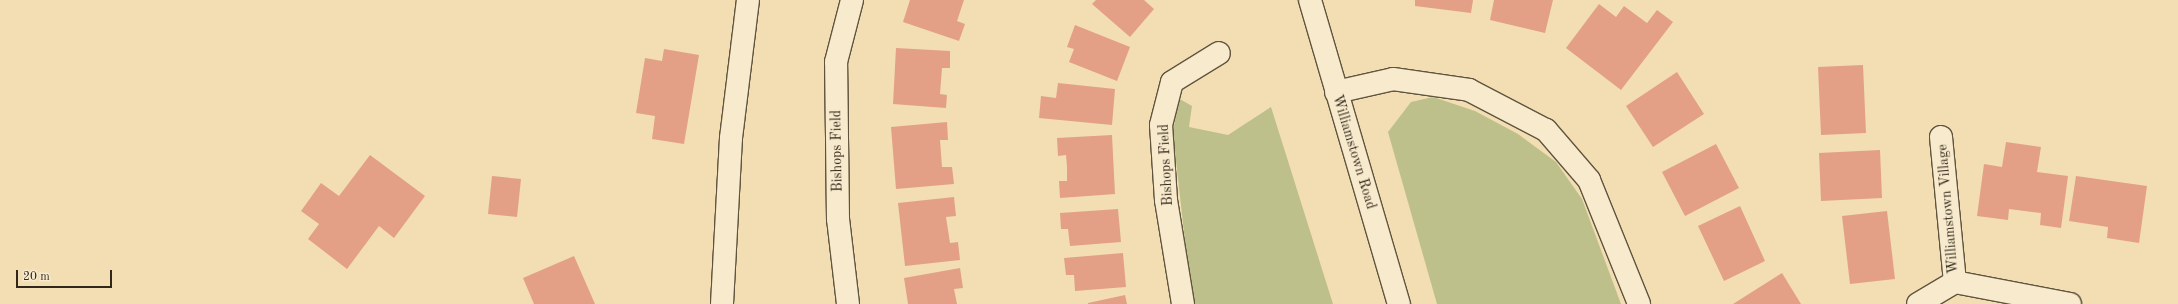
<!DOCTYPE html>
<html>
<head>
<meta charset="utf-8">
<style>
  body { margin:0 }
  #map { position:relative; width:2178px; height:304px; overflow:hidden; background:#f2deb2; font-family:"Old Standard TT",serif }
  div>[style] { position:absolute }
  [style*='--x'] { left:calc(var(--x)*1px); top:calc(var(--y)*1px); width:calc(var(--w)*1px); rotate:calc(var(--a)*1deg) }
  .green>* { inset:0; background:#bdc08a }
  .building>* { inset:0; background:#e3a087 }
  .roads { filter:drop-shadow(1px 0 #60543f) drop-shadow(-1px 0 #60543f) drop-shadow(0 1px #60543f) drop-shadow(0 -1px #60543f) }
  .minor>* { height:22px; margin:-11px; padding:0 11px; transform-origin:11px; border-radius:11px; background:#f7eacd }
  .tertiary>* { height:22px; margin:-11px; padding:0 11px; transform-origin:11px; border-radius:11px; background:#f7eacd }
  span { translate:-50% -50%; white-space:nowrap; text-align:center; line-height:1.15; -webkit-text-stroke:3px #f7eacd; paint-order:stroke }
  .street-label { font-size:14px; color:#302619 }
  .scale { position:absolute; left:16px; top:270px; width:96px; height:18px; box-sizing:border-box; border:2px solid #302619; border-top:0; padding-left:5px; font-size:12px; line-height:14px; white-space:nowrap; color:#302619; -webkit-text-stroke:3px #f7eacd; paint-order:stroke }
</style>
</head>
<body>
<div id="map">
  <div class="green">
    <div style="clip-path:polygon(1433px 97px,1475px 111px,1518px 134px,1556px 162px,1582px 199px,1621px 304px,1437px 304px,1388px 132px,1411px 102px)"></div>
    <div style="clip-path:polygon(1178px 98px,1192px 106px,1189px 127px,1228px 135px,1271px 107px,1333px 304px,1195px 304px,1188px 268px,1173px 134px)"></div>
  </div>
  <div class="building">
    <div style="clip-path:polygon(910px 0,964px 0,957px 21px,965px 24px,959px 41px,903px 22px)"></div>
    <div style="clip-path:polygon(1096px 0,1144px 0,1154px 9px,1130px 37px,1092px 4px)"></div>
    <div style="clip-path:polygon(1415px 0,1473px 0,1471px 13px,1415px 6px)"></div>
    <div style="clip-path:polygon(1494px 0,1553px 0,1545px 33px,1490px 20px)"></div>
    <div style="clip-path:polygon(1599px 4px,1616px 17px,1624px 6px,1647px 23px,1657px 10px,1673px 22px,1621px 90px,1566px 48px)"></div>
    <div style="clip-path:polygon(1075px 25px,1130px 47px,1117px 81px,1069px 62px,1074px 49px,1067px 47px)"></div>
    <div style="clip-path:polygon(896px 48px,950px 51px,950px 68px,942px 68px,940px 94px,947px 95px,946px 108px,893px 104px)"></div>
    <div style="clip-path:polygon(664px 49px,699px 55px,684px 144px,652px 139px,655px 116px,636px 113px,645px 58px,662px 61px)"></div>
    <div style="clip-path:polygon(1863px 65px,1866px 133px,1821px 135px,1818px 67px)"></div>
    <div style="clip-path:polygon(1677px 72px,1704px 114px,1653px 147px,1626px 106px)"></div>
    <div style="clip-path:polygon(1058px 83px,1115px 89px,1112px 125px,1039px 118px,1041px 96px,1056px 98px)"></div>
    <div style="clip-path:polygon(947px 122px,948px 140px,940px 140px,942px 167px,952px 167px,954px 184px,896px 189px,891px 127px)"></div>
    <div style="clip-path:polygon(1112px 135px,1115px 194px,1060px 198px,1059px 181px,1067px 181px,1067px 167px,1066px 155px,1058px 156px,1057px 138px)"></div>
    <div style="clip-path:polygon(2006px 142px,2041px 147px,2037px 172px,2068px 176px,2061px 228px,2040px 225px,2041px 213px,2009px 209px,2008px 220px,1977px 216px,1984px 164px,2002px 167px)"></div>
    <div style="clip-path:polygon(1716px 144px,1739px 188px,1685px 216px,1662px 172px)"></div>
    <div style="clip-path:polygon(1880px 150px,1882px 198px,1821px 201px,1819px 153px)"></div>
    <div style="clip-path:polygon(370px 155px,425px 196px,394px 238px,379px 226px,347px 269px,308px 239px,319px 224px,301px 211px,321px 183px,339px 196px)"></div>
    <div style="clip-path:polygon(492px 176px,521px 179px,517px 217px,488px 214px)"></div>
    <div style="clip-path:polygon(2076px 176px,2147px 186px,2139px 243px,2107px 238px,2108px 227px,2069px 221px)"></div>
    <div style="clip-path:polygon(954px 197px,956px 216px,946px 217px,950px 243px,958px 242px,960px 260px,905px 266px,898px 203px)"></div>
    <div style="clip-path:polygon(1740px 206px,1765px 261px,1724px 281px,1698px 226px)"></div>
    <div style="clip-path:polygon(1118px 209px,1121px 242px,1070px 246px,1068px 229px,1061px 229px,1060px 213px)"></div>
    <div style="clip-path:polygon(1887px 211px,1895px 279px,1850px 284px,1842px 216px)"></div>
    <div style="clip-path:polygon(1123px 253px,1126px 287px,1075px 291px,1074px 275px,1066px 275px,1064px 258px)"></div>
    <div style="clip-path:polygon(574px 256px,595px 304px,534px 304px,523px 278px)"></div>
    <div style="clip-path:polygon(960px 268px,963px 288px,954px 289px,957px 304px,908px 304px,904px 278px)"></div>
    <div style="clip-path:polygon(1782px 273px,1801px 304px,1733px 304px)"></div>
    <div style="clip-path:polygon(1125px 295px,1127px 304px,1088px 304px,1088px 303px)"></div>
  </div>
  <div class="roads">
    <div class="minor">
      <div style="--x:1336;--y:92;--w:58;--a:-12.8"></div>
      <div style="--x:1393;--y:79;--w:77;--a:8.2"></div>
      <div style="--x:1469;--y:90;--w:87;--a:27.5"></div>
      <div style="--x:1546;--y:130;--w:66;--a:49.3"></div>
      <div style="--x:1589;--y:180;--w:134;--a:68"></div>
      <div style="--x:1941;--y:137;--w:146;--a:84.5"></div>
      <div style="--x:848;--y:304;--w:86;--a:-96.7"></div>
      <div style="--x:838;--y:219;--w:157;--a:-90.7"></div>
      <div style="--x:836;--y:62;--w:64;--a:-75.5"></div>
      <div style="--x:1183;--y:304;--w:105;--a:-99.3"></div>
      <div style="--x:1166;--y:200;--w:75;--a:-93.8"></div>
      <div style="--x:1161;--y:125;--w:44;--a:-75.7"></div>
      <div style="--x:1172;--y:82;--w:55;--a:-31.7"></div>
      <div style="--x:1918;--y:304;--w:43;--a:-30.7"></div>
      <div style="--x:1955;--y:282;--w:117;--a:10.8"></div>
    </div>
    <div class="tertiary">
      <div style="--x:1310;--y:0;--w:317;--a:73.7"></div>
      <div style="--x:722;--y:304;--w:166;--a:-86.9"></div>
      <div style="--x:731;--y:138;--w:139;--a:-83"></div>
    </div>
  </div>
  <div class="street-label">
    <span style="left:837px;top:151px;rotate:-91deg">Bishops Field</span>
    <span style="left:1354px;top:152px;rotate:73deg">Williamstown Road</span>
    <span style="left:1166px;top:165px;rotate:-93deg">Bishops Field</span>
    <span style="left:1948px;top:209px;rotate:-95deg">Williamstown Village</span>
  </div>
  <div class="scale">20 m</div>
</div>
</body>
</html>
